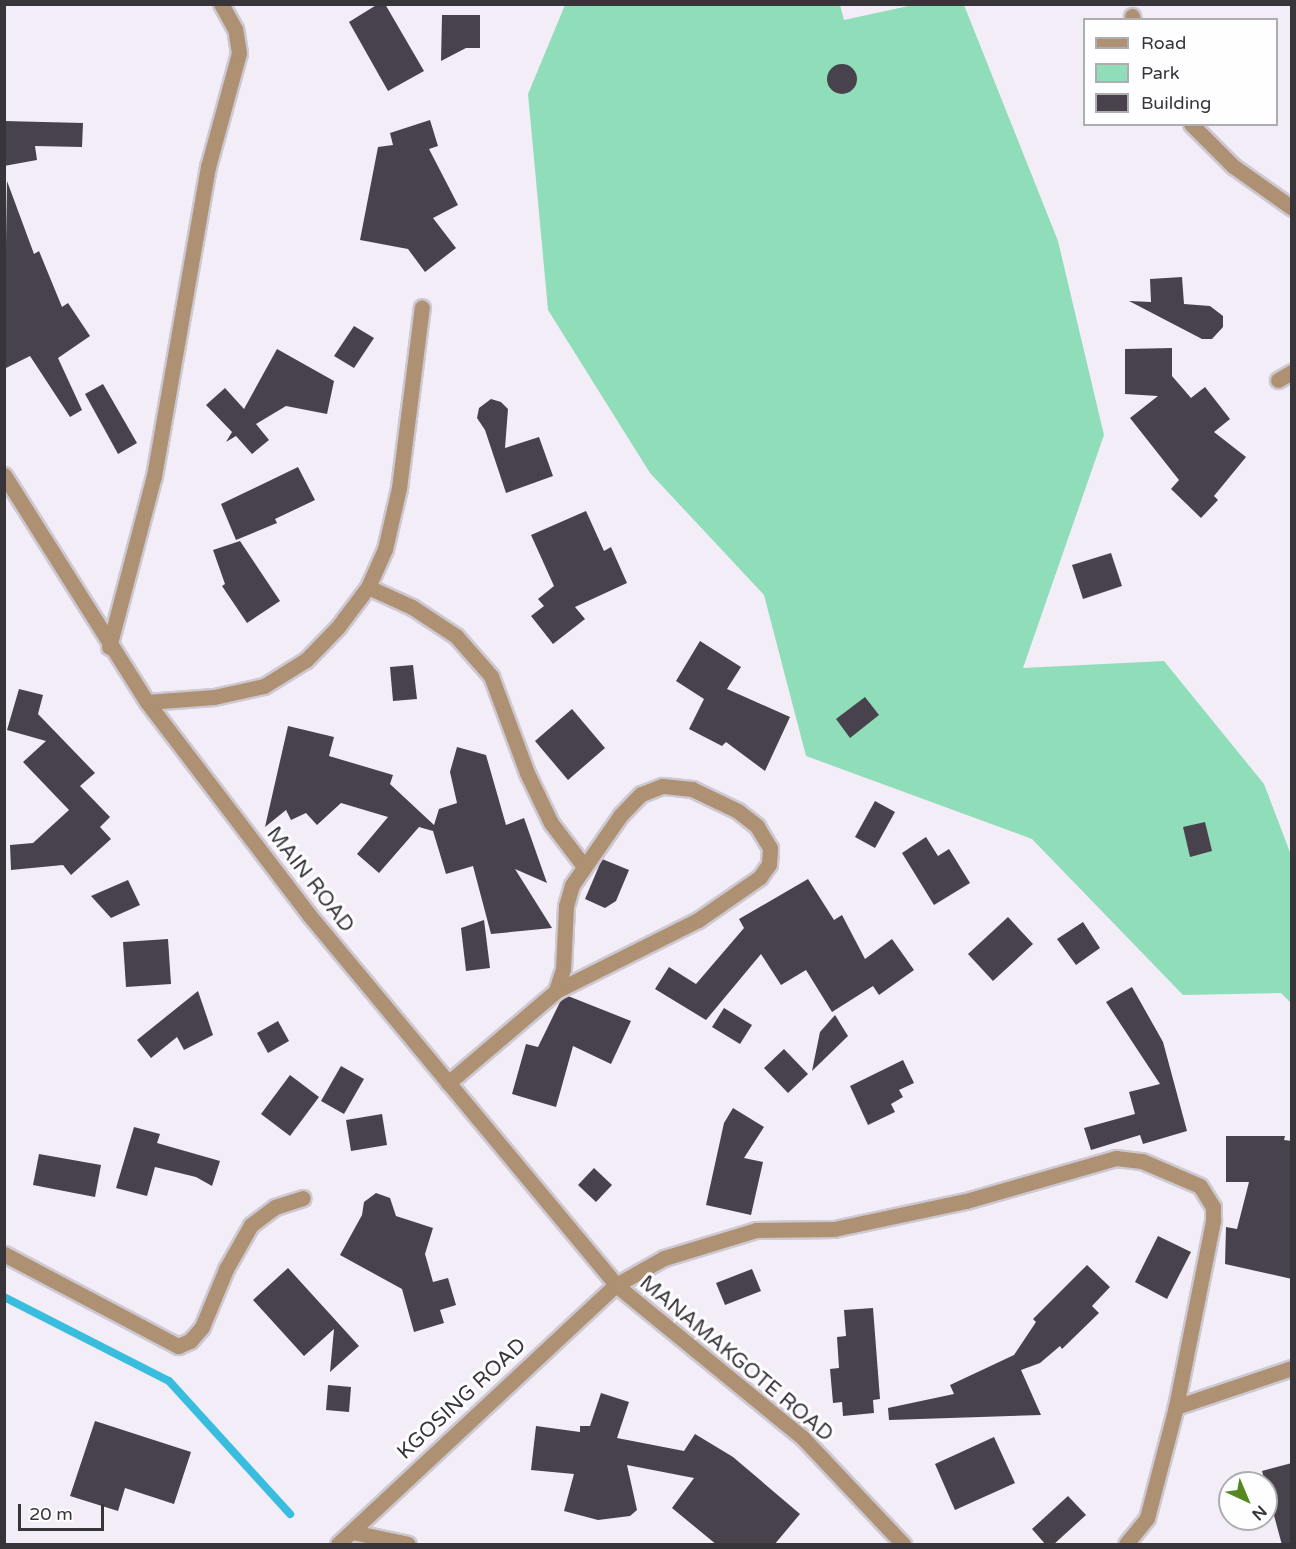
<!DOCTYPE html>
<html>
<head>
<meta charset="utf-8">
<style>
  body { margin:0 }
  #map { position:relative; width:1296px; height:1549px; overflow:hidden; background:#f3edf8; font-family:"Varela Round",sans-serif }
  div>[style] { position:absolute }
  [style*='--x'] { left:calc(var(--x)*1px); top:calc(var(--y)*1px); width:calc(var(--w)*1px); rotate:calc(var(--a)*1deg) }
  .green>* { inset:0; background:#90ddb9 }
  .stream>* { height:8px; margin:-4px; padding:0 4px; transform-origin:4px; border-radius:4px; background:#39bddf }
  .building>* { inset:0; background:#47424b }
  .round { border-radius:50% }
  .roads { filter:drop-shadow(2px 0 #cdc8d2) drop-shadow(-2px 0 #cdc8d2) drop-shadow(0 2px #cdc8d2) drop-shadow(0 -2px #cdc8d2) }
  .minor>* { height:15px; margin:-7.5px; padding:0 7.5px; transform-origin:7.5px; border-radius:7.5px; background:#ae9073 }
  span { translate:-50% -50%; white-space:nowrap; text-align:center; line-height:1.15; -webkit-text-stroke:6px #fefdff; paint-order:stroke }
  .street-label { font-size:21px; color:#373539 }
  .frame { position:absolute; inset:0; border:6px solid #373539; pointer-events:none }
  .legend { position:absolute; left:1083px; top:18px; width:195px; height:108px; box-sizing:border-box; background:#fefdff; border:2px solid #aeadb0; margin:0; padding:8px 10px; list-style:none; font-size:18px; color:#373539 }
  .legend li { display:flex; align-items:center; gap:12px; height:30px }
  .legend b { width:30px; border:2px solid #aeadb0 }
  .north { position:absolute; left:1218px; top:1471px; width:60px; height:60px; box-sizing:border-box; background:#fefdff; border:2px solid #aeadb0; border-radius:50%; rotate:136deg; font-size:16px; font-weight:700; line-height:24px; text-align:center; color:#373539 }
  .north::after { content:''; display:block; margin:auto; width:21px; height:27px; background:#55881f; clip-path:polygon(50% 0,100% 100%,50% 72%,0 100%) }
  .scale { position:absolute; left:18px; top:1504px; width:86px; height:27px; box-sizing:border-box; border:3px solid #373539; border-top:0; padding-left:8px; font-size:18px; line-height:21px; white-space:nowrap; color:#373539; -webkit-text-stroke:4px #fefdff; paint-order:stroke }
</style>
</head>
<body>
<div id="map">
  <div class="green">
    <div style="clip-path:polygon(565px 5px,840px 5px,844px 20px,913px 5px,964px 5px,1058px 241px,1104px 435px,1023px 668px,1164px 661px,1264px 784px,1291px 855px,1291px 1003px,1281px 993px,1183px 995px,1032px 839px,806px 756px,764px 595px,650px 473px,548px 310px,528px 94px)"></div>
  </div>
  <div class="stream">
    <div style="--x:4;--y:1297;--w:185;--a:27"></div>
    <div style="--x:169;--y:1381;--w:180;--a:47.7"></div>
  </div>
  <div class="building">
    <div style="clip-path:polygon(378px 4px,385px 4px,424px 71px,388px 91px,349px 22px)"></div>
    <div style="clip-path:polygon(442px 15px,480px 15px,480px 48px,466px 48px,441px 61px)"></div>
    <div class="round" style="left:827px;top:64px;width:30px;height:30px"></div>
    <div style="clip-path:polygon(430px 120px,438px 146px,429px 149px,458px 205px,433px 218px,456px 248px,425px 272px,408px 249px,360px 240px,378px 147px,393px 145px,390px 133px)"></div>
    <div style="clip-path:polygon(4px 121px,83px 123px,82px 147px,35px 146px,37px 160px,4px 166px)"></div>
    <div style="clip-path:polygon(7px 181px,34px 254px,39px 251px,62px 307px,68px 303px,90px 336px,58px 358px,82px 410px,70px 417px,30px 356px,4px 369px)"></div>
    <div style="clip-path:polygon(1182px 277px,1184px 304px,1210px 306px,1223px 316px,1223px 327px,1212px 339px,1202px 339px,1129px 301px,1151px 302px,1150px 279px)"></div>
    <div style="clip-path:polygon(354px 326px,374px 338px,354px 368px,334px 356px)"></div>
    <div style="clip-path:polygon(1172px 348px,1172px 376px,1191px 398px,1205px 387px,1230px 419px,1214px 432px,1246px 457px,1214px 496px,1218px 500px,1201px 518px,1171px 489px,1179px 480px,1130px 418px,1158px 396px,1125px 394px,1125px 349px)"></div>
    <div style="clip-path:polygon(277px 349px,334px 381px,327px 414px,286px 406px,256px 424px,269px 440px,252px 454px,236px 436px,226px 442px,232px 432px,206px 405px,225px 388px,244px 409px)"></div>
    <div style="clip-path:polygon(103px 384px,137px 443px,118px 454px,85px 394px)"></div>
    <div style="clip-path:polygon(491px 399px,501px 402px,508px 409px,505px 448px,539px 437px,553px 476px,506px 493px,485px 430px,477px 418px,479px 408px)"></div>
    <div style="clip-path:polygon(298px 467px,315px 500px,275px 519px,277px 523px,236px 540px,221px 504px)"></div>
    <div style="clip-path:polygon(586px 511px,604px 551px,611px 547px,627px 583px,575px 607px,585px 619px,553px 644px,531px 616px,544px 606px,538px 599px,554px 586px,531px 535px)"></div>
    <div style="clip-path:polygon(240px 541px,280px 601px,247px 623px,222px 586px,225px 584px,213px 550px)"></div>
    <div style="clip-path:polygon(1111px 553px,1122px 586px,1083px 599px,1072px 565px)"></div>
    <div style="clip-path:polygon(700px 641px,741px 667px,727px 689px,790px 717px,765px 771px,726px 742px,722px 746px,689px 729px,704px 699px,676px 681px)"></div>
    <div style="clip-path:polygon(413px 665px,417px 699px,393px 701px,390px 667px)"></div>
    <div style="clip-path:polygon(19px 689px,43px 695px,38px 714px,95px 773px,80px 786px,110px 817px,100px 827px,111px 839px,71px 875px,63px 865px,11px 870px,10px 845px,33px 843px,69px 810px,23px 762px,46px 741px,7px 730px)"></div>
    <div style="clip-path:polygon(865px 697px,879px 715px,850px 738px,836px 719px)"></div>
    <div style="clip-path:polygon(572px 709px,605px 748px,568px 780px,535px 741px)"></div>
    <div style="clip-path:polygon(288px 726px,334px 737px,329px 756px,393px 775px,390px 784px,434px 825px,439px 809px,457px 803px,450px 772px,457px 747px,486px 755px,506px 825px,524px 818px,547px 883px,515px 869px,552px 928px,491px 934px,473px 866px,446px 874px,433px 831px,419px 827px,379px 873px,357px 854px,388px 817px,341px 803px,317px 825px,306px 813px,291px 820px,286px 810px,265px 827px)"></div>
    <div style="clip-path:polygon(875px 801px,895px 812px,875px 848px,855px 837px)"></div>
    <div style="clip-path:polygon(1205px 822px,1212px 851px,1190px 857px,1183px 827px)"></div>
    <div style="clip-path:polygon(926px 837px,938px 856px,949px 849px,970px 883px,934px 905px,902px 853px)"></div>
    <div style="clip-path:polygon(602px 859px,629px 870px,616px 901px,605px 908px,585px 899px)"></div>
    <div style="clip-path:polygon(808px 879px,834px 920px,842px 915px,865px 959px,892px 939px,914px 970px,879px 995px,873px 986px,832px 1012px,806px 970px,781px 985px,761px 954px,706px 1020px,655px 989px,669px 967px,696px 984px,744px 928px,739px 919px)"></div>
    <div style="clip-path:polygon(128px 880px,140px 905px,111px 918px,91px 896px)"></div>
    <div style="clip-path:polygon(1008px 917px,1033px 944px,993px 981px,968px 954px)"></div>
    <div style="clip-path:polygon(484px 920px,490px 968px,466px 971px,461px 928px)"></div>
    <div style="clip-path:polygon(1083px 922px,1100px 948px,1076px 965px,1057px 939px)"></div>
    <div style="clip-path:polygon(168px 939px,171px 984px,126px 987px,123px 942px)"></div>
    <div style="clip-path:polygon(1132px 987px,1163px 1042px,1187px 1131px,1143px 1144px,1140px 1135px,1091px 1150px,1084px 1128px,1135px 1114px,1129px 1092px,1160px 1084px,1106px 1002px)"></div>
    <div style="clip-path:polygon(198px 991px,213px 1035px,184px 1050px,177px 1037px,151px 1058px,137px 1040px)"></div>
    <div style="clip-path:polygon(568px 996px,631px 1021px,611px 1064px,573px 1046px,556px 1107px,512px 1094px,526px 1044px,538px 1047px,561px 1000px)"></div>
    <div style="clip-path:polygon(724px 1008px,752px 1025px,740px 1044px,712px 1027px)"></div>
    <div style="clip-path:polygon(835px 1015px,848px 1036px,812px 1071px,820px 1032px)"></div>
    <div style="clip-path:polygon(278px 1021px,289px 1041px,268px 1053px,257px 1033px)"></div>
    <div style="clip-path:polygon(784px 1049px,808px 1074px,788px 1093px,764px 1068px)"></div>
    <div style="clip-path:polygon(903px 1060px,914px 1083px,899px 1090px,903px 1097px,891px 1104px,895px 1112px,868px 1125px,850px 1086px)"></div>
    <div style="clip-path:polygon(341px 1066px,364px 1079px,344px 1114px,321px 1101px)"></div>
    <div style="clip-path:polygon(290px 1075px,319px 1097px,290px 1136px,261px 1114px)"></div>
    <div style="clip-path:polygon(733px 1108px,764px 1127px,744px 1158px,763px 1162px,751px 1215px,706px 1205px,724px 1123px)"></div>
    <div style="clip-path:polygon(382px 1114px,387px 1145px,351px 1151px,346px 1120px)"></div>
    <div style="clip-path:polygon(134px 1127px,160px 1134px,157px 1143px,220px 1161px,212px 1186px,196px 1177px,155px 1167px,147px 1196px,116px 1188px)"></div>
    <div style="clip-path:polygon(1226px 1136px,1285px 1136px,1284px 1140px,1292px 1141px,1292px 1279px,1225px 1264px,1226px 1227px,1237px 1229px,1249px 1182px,1226px 1182px)"></div>
    <div style="clip-path:polygon(39px 1154px,101px 1165px,95px 1197px,33px 1185px)"></div>
    <div style="clip-path:polygon(594px 1168px,612px 1185px,596px 1202px,578px 1185px)"></div>
    <div style="clip-path:polygon(376px 1193px,390px 1198px,396px 1216px,433px 1228px,425px 1254px,433px 1282px,448px 1278px,456px 1305px,440px 1310px,444px 1323px,414px 1332px,402px 1289px,340px 1255px,362px 1215px,364px 1202px)"></div>
    <div style="clip-path:polygon(1158px 1236px,1191px 1252px,1167px 1299px,1135px 1282px)"></div>
    <div style="clip-path:polygon(1087px 1265px,1110px 1287px,1092px 1306px,1099px 1313px,1062px 1349px,1060px 1346px,1040px 1363px,1021px 1370px,1041px 1415px,889px 1420px,888px 1408px,954px 1394px,950px 1385px,1014px 1355px,1036px 1322px,1033px 1319px)"></div>
    <div style="clip-path:polygon(288px 1268px,359px 1346px,330px 1372px,334px 1329px,304px 1356px,253px 1300px)"></div>
    <div style="clip-path:polygon(752px 1269px,761px 1291px,725px 1305px,716px 1283px)"></div>
    <div style="clip-path:polygon(873px 1308px,880px 1399px,873px 1400px,874px 1413px,843px 1416px,842px 1402px,833px 1403px,830px 1369px,839px 1368px,837px 1337px,846px 1336px,844px 1310px)"></div>
    <div style="clip-path:polygon(328px 1385px,351px 1387px,349px 1412px,326px 1410px)"></div>
    <div style="clip-path:polygon(601px 1393px,629px 1402px,617px 1438px,684px 1451px,695px 1434px,733px 1457px,800px 1514px,774px 1545px,717px 1545px,672px 1508px,694px 1478px,627px 1465px,637px 1510px,630px 1516px,598px 1520px,564px 1511px,574px 1474px,531px 1470px,536px 1426px,580px 1432px,580px 1426px,590px 1426px)"></div>
    <div style="clip-path:polygon(95px 1421px,191px 1452px,174px 1504px,125px 1488px,118px 1511px,70px 1496px)"></div>
    <div style="clip-path:polygon(994px 1437px,1015px 1483px,955px 1510px,935px 1464px)"></div>
    <div style="clip-path:polygon(1292px 1463px,1292px 1545px,1282px 1545px,1262px 1471px)"></div>
    <div style="clip-path:polygon(1068px 1496px,1086px 1515px,1053px 1545px,1046px 1545px,1032px 1529px)"></div>
  </div>
  <div class="roads">
    <div class="minor">
      <div style="--x:1132;--y:16;--w:4;--a:76"></div>
      <div style="--x:1191;--y:124;--w:59;--a:45"></div>
      <div style="--x:1233;--y:166;--w:72;--a:35.4"></div>
      <div style="--x:1278;--y:380;--w:16;--a:-30"></div>
      <div style="--x:4;--y:475;--w:268;--a:57.8"></div>
      <div style="--x:147;--y:702;--w:269;--a:52.7"></div>
      <div style="--x:310;--y:916;--w:479;--a:50.3"></div>
      <div style="--x:616;--y:1285;--w:242;--a:39.3"></div>
      <div style="--x:803;--y:1438;--w:146;--a:46.7"></div>
      <div style="--x:368;--y:587;--w:48;--a:24.4"></div>
      <div style="--x:412;--y:607;--w:53;--a:33.4"></div>
      <div style="--x:456;--y:636;--w:53;--a:48.8"></div>
      <div style="--x:491;--y:676;--w:103;--a:69.6"></div>
      <div style="--x:527;--y:773;--w:55;--a:64.4"></div>
      <div style="--x:551;--y:823;--w:53;--a:52.7"></div>
      <div style="--x:109;--y:647;--w:177;--a:-75.3"></div>
      <div style="--x:154;--y:476;--w:314;--a:-80.1"></div>
      <div style="--x:208;--y:167;--w:118;--a:-74.8"></div>
      <div style="--x:239;--y:53;--w:24;--a:-99"></div>
      <div style="--x:235;--y:29;--w:29;--a:-119"></div>
      <div style="--x:147;--y:702;--w:67;--a:-4.3"></div>
      <div style="--x:214;--y:697;--w:51;--a:-12.4"></div>
      <div style="--x:264;--y:686;--w:49;--a:-31.8"></div>
      <div style="--x:306;--y:660;--w:46;--a:-45.9"></div>
      <div style="--x:338;--y:627;--w:50;--a:-53.1"></div>
      <div style="--x:368;--y:587;--w:42;--a:-65.9"></div>
      <div style="--x:385;--y:549;--w:63;--a:-77.1"></div>
      <div style="--x:399;--y:488;--w:182;--a:-82.8"></div>
      <div style="--x:448;--y:1083;--w:142;--a:-40.4"></div>
      <div style="--x:556;--y:991;--w:159;--a:-26.6"></div>
      <div style="--x:698;--y:920;--w:75;--a:-34.7"></div>
      <div style="--x:760;--y:877;--w:16;--a:-55"></div>
      <div style="--x:769;--y:864;--w:16;--a:-86"></div>
      <div style="--x:770;--y:848;--w:26;--a:-121"></div>
      <div style="--x:757;--y:826;--w:24;--a:-142"></div>
      <div style="--x:738;--y:811;--w:51;--a:-154.4"></div>
      <div style="--x:692;--y:789;--w:30;--a:-174"></div>
      <div style="--x:662;--y:786;--w:22;--a:159"></div>
      <div style="--x:641;--y:794;--w:30;--a:134"></div>
      <div style="--x:620;--y:816;--w:84;--a:124.8"></div>
      <div style="--x:572;--y:885;--w:22;--a:106"></div>
      <div style="--x:566;--y:906;--w:63;--a:92.7"></div>
      <div style="--x:563;--y:969;--w:23;--a:108"></div>
      <div style="--x:4;--y:1254;--w:197;--a:27.9"></div>
      <div style="--x:178;--y:1346;--w:13;--a:-23"></div>
      <div style="--x:190;--y:1341;--w:18;--a:-49"></div>
      <div style="--x:202;--y:1327;--w:63;--a:-67.5"></div>
      <div style="--x:226;--y:1269;--w:51;--a:-60.4"></div>
      <div style="--x:251;--y:1225;--w:30;--a:-37"></div>
      <div style="--x:275;--y:1207;--w:29;--a:-18"></div>
      <div style="--x:352;--y:1532;--w:57;--a:12.1"></div>
      <div style="--x:338;--y:1544;--w:380;--a:-43"></div>
      <div style="--x:616;--y:1285;--w:55;--a:-29.4"></div>
      <div style="--x:664;--y:1258;--w:96;--a:-16.9"></div>
      <div style="--x:756;--y:1230;--w:78;--a:-0.7"></div>
      <div style="--x:834;--y:1229;--w:135;--a:-12"></div>
      <div style="--x:966;--y:1201;--w:156;--a:-16"></div>
      <div style="--x:1116;--y:1158;--w:26;--a:7"></div>
      <div style="--x:1142;--y:1161;--w:63;--a:23.3"></div>
      <div style="--x:1200;--y:1186;--w:25;--a:58"></div>
      <div style="--x:1213;--y:1207;--w:14;--a:90"></div>
      <div style="--x:1213;--y:1221;--w:190;--a:101.3"></div>
      <div style="--x:1126;--y:1544;--w:33;--a:-51"></div>
      <div style="--x:1147;--y:1518;--w:115;--a:-75.4"></div>
      <div style="--x:1176;--y:1407;--w:122;--a:-18.6"></div>
    </div>
  </div>
  <div class="street-label">
    <span style="left:310px;top:880px;rotate:52deg">MAIN ROAD</span>
    <span style="left:736px;top:1359px;rotate:40deg">MANAMAKGOTE ROAD</span>
    <span style="left:462px;top:1399px;rotate:-43deg">KGOSING ROAD</span>
  </div>
  <div class="frame"></div>
  <ul class="legend">
  <li><b style="height:8px;background:#ae9073"></b>Road</li>
  <li><b style="height:16px;background:#90ddb9"></b>Park</li>
  <li><b style="height:16px;background:#47424b"></b>Building</li>
  </ul>
  <div class="north">N</div>
  <div class="scale">20 m</div>
</div>
</body>
</html>
